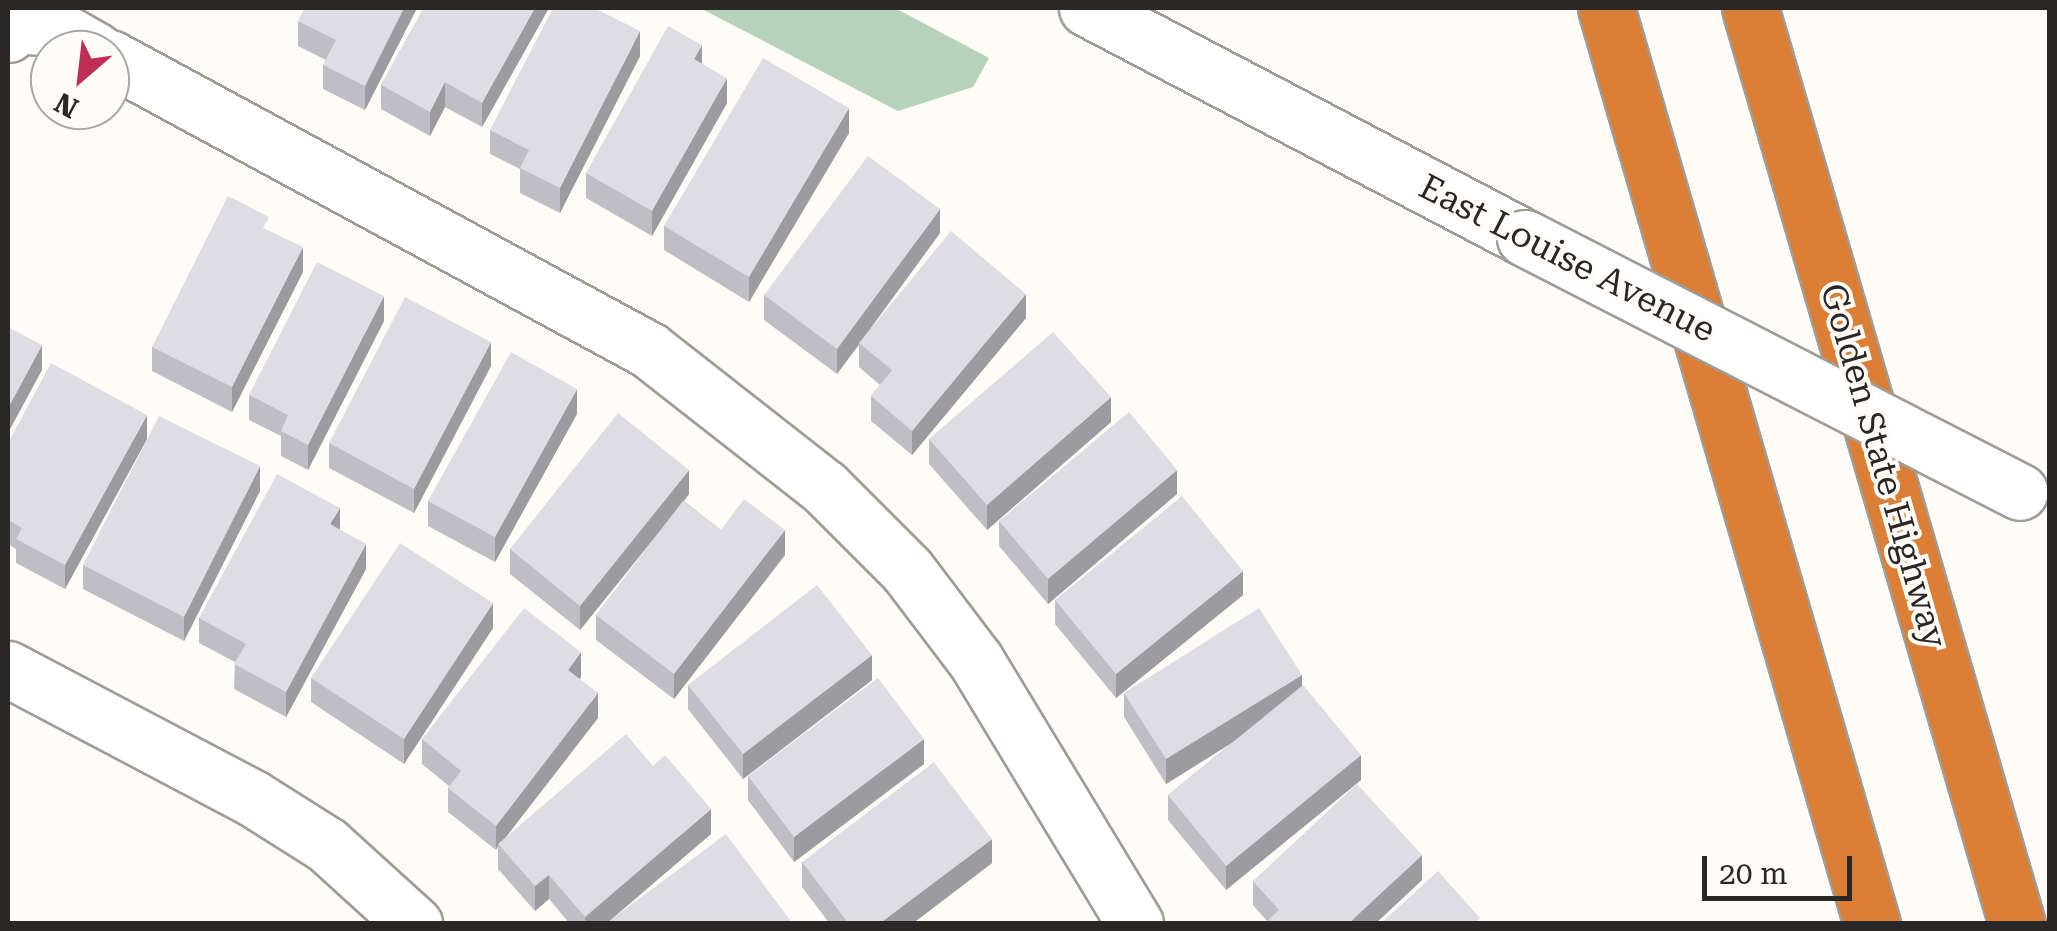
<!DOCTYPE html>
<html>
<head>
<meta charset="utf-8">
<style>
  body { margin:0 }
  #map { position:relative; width:2057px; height:931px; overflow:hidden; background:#fffbf6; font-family:"Roboto Serif",serif }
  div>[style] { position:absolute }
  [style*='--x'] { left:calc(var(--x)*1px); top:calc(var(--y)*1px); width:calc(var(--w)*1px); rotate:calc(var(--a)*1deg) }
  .green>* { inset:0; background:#b7d2bb }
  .roads { filter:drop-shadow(2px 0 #a19c96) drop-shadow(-2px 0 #a19c96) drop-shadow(0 2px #a19c96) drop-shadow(0 -2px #a19c96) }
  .minor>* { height:55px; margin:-27.5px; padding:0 27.5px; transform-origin:27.5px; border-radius:27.5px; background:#fff }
  .highway>* { height:55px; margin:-27.5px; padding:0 27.5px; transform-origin:27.5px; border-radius:27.5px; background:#da7f35 }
  .bridges { filter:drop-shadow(2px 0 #a19c96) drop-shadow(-2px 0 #a19c96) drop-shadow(0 2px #a19c96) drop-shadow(0 -2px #a19c96) }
  .minor-bridge>* { height:55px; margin:-27.5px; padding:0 27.5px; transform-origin:27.5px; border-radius:27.5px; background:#fff }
  .wall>* { inset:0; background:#bfbec4 }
  .shaded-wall>* { inset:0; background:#9b9ba0 }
  .building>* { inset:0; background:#dedde4 }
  span { translate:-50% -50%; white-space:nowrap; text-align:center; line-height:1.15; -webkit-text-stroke:8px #fffbf6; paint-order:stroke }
  .street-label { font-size:35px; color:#2a2826 }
  .frame { position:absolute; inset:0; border:10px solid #2a2826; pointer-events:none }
  .north { position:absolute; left:30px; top:30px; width:100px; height:100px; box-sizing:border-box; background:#fffbf6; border:2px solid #aaa7a3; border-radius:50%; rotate:208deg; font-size:28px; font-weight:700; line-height:40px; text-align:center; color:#2a2826 }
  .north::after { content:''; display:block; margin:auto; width:35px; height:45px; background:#bf2f54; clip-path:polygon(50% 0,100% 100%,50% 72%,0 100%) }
  .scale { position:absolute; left:1702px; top:856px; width:150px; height:45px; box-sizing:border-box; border:5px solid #2a2826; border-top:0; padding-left:12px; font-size:30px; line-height:35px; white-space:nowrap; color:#2a2826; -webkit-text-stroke:8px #fffbf6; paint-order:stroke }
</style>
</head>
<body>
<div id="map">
  <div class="green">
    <div style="clip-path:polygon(700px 8px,895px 8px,989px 58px,973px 87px,898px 111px)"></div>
  </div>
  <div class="roads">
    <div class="minor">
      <div style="--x:1087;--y:8;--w:495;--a:27.7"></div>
      <div style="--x:8;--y:34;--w:11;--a:-52"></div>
      <div style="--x:15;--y:25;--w:41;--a:4.2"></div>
      <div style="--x:56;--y:28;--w:45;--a:29.4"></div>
      <div style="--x:110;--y:58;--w:613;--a:28.45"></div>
      <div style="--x:649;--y:350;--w:222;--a:38.1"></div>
      <div style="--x:824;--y:487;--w:117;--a:45"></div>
      <div style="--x:907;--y:570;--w:114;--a:52.8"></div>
      <div style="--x:976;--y:661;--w:307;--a:58.8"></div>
      <div style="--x:8;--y:669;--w:275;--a:27.8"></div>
      <div style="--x:251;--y:797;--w:90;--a:32.3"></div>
      <div style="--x:327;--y:845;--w:118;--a:42.2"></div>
    </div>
    <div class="highway">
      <div style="--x:1606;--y:8;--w:954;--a:73.81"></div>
      <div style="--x:1750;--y:8;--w:954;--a:73.75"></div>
    </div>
  </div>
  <div class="bridges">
    <div class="minor-bridge">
      <div style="--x:1525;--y:238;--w:556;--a:27.16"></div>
    </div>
  </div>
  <div class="wall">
    <div style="clip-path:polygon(305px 8px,417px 8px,365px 110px,323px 89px,323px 65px,326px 60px,298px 46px,298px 21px)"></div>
    <div style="clip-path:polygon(424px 8px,549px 8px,482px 127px,445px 107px,430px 136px,381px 109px,381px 85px)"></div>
    <div style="clip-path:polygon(640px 56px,560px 213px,520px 193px,520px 169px,490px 154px,490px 130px)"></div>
    <div style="clip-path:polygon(702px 63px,727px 103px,652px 236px,586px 198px,586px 173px)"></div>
    <div style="clip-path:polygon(849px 133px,749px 302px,664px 250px,664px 226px)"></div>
    <div style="clip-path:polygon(269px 231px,303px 272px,232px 412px,152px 371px,152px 347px)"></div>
    <div style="clip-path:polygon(940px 233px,871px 328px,1026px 318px,912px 455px,871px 421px,871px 396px,880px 385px,859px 367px,859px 345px,837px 374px,764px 320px,764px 295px)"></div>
    <div style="clip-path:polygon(384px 321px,308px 470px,281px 456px,281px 436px,249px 420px,249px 395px)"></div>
    <div style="clip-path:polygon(491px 366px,414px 513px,329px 468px,329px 443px)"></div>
    <div style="clip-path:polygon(577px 414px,495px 562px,428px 526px,428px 501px)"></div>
    <div style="clip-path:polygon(1111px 422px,987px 530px,929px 464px,929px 439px)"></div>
    <div style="clip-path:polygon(147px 439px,65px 589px,16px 563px,16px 549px,8px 544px,8px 443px)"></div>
    <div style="clip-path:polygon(260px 491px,184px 641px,83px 589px,83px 565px)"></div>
    <div style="clip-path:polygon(689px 494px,684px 501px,721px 530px,785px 555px,674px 699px,596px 640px,596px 615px,667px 523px,580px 630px,510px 574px,510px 549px)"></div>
    <div style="clip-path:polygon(1177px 494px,1048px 604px,999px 546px,999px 521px)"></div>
    <div style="clip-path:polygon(340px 530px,366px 569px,286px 717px,234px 689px,235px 662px,199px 643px,199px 618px)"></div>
    <div style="clip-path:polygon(1243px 595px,1116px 698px,1055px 624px,1055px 600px)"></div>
    <div style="clip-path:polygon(493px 628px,404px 764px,311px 702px,311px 678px)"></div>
    <div style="clip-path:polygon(581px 677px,580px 679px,598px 718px,506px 837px,711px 834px,612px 918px,793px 924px,570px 924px,549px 899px,535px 911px,498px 869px,498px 847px,496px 850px,448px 812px,448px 788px,449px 786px,422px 764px,422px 739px)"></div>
    <div style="clip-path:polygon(872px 680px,743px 779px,688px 709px,688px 685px)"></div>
    <div style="clip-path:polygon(1302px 686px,1361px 780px,1226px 890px,1168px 820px,1168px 795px,1233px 742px,1166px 784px,1124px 717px,1124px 693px)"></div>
    <div style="clip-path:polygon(924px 764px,794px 862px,748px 800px,748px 776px)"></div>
    <div style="clip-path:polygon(802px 862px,992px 863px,912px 924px,830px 924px,802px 887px)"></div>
    <div style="clip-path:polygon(1422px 880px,1375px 924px,1264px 924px,1267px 921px,1253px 905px,1253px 881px)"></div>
  </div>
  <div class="shaded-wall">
    <div style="clip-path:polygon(404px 8px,417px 8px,365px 110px,365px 86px)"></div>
    <div style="clip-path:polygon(535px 8px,549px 8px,482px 127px,482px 103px)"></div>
    <div style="clip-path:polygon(640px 31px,640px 56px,560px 213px,560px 188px)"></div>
    <div style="clip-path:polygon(702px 45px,702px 69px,694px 59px)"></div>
    <div style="clip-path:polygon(727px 78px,727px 103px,652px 236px,652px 211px)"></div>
    <div style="clip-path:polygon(445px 82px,445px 107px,430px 136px,430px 112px)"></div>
    <div style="clip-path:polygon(849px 108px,849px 133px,749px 302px,749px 277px)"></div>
    <div style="clip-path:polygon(940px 209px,940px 233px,837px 374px,837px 349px)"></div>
    <div style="clip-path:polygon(303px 247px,303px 272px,232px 412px,232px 387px)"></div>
    <div style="clip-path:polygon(1026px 294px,1026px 318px,912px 455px,912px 431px)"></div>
    <div style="clip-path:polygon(384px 296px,384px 321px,308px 470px,308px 445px)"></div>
    <div style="clip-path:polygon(491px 342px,491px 366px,414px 513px,414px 489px)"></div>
    <div style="clip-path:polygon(42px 345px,42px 370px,8px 433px,8px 408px)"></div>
    <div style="clip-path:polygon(577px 389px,577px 414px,495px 562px,495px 537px)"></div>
    <div style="clip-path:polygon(1111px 397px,1111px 422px,987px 530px,987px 505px)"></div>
    <div style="clip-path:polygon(147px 415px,147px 439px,65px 589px,65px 565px)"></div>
    <div style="clip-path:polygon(260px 466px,260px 491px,184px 641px,184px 617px)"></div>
    <div style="clip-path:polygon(689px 470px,689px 494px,580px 630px,580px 606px)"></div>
    <div style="clip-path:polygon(1177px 470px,1177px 494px,1048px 604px,1048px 579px)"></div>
    <div style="clip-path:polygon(340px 508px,340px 532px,330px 524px)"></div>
    <div style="clip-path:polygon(785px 530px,785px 555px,674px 699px,674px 674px)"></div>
    <div style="clip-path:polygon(366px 544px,366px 569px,286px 717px,286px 692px)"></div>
    <div style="clip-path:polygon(1243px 571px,1243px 595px,1116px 698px,1116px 674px)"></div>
    <div style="clip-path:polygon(493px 603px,493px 628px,404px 764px,404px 739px)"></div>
    <div style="clip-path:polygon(581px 652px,581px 677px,568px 694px,568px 670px)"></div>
    <div style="clip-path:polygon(872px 655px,872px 680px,743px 779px,743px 754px)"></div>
    <div style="clip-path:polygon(1302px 675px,1302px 699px,1166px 784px,1166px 759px)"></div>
    <div style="clip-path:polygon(598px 693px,598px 718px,499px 846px,498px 844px,496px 850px,496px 826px)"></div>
    <div style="clip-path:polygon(924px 739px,924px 764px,794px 862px,794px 837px)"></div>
    <div style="clip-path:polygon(1361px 755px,1361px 780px,1226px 890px,1226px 866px)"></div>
    <div style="clip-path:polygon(711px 809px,711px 834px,606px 924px,585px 924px,585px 917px)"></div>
    <div style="clip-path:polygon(992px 839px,992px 863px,912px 924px,879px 924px)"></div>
    <div style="clip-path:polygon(1422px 855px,1422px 880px,1375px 924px,1348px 924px)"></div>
    <div style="clip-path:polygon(549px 875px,549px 899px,535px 911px,535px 886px)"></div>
  </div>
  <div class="building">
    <div style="clip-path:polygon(305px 8px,404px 8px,365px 86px,323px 65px,336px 40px,298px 21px)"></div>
    <div style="clip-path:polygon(424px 8px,535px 8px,482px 103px,445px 82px,430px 112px,381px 85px)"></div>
    <div style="clip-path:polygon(553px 8px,594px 8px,640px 31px,560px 188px,520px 168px,529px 150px,490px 130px)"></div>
    <div style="clip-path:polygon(668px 26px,702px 45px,694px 59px,727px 78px,652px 211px,586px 173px)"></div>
    <div style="clip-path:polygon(763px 58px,849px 108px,749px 277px,664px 226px)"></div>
    <div style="clip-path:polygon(868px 156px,940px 209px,837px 349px,764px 295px)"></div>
    <div style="clip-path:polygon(228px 196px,269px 217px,263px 228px,303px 247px,232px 387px,152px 347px)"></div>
    <div style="clip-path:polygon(951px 231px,1026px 294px,912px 431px,871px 396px,892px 370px,859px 343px)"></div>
    <div style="clip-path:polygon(317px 262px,384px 296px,308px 445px,281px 431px,288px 415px,249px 395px)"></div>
    <div style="clip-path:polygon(405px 297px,491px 342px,414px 489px,329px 443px)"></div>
    <div style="clip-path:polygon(8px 327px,42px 345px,8px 408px)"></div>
    <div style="clip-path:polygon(1053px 332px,1111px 397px,987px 505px,929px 439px)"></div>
    <div style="clip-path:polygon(511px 352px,577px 389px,495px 537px,428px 501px)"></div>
    <div style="clip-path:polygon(51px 363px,147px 415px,65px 565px,16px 539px,22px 528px,8px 520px,8px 443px)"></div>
    <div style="clip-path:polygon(1129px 412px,1177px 470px,1048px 579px,999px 521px)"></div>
    <div style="clip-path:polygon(618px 413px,689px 470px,580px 606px,510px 549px)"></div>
    <div style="clip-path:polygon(159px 416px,260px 466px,184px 617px,83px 565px)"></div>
    <div style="clip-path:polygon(277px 474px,340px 508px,330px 524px,366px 544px,286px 692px,234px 664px,246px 644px,199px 618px)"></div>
    <div style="clip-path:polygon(1182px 496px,1243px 571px,1116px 674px,1055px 600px)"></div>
    <div style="clip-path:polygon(744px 499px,785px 530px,674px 674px,596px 615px,683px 501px,721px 530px)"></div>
    <div style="clip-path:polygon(400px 543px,493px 603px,404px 739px,311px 678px)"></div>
    <div style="clip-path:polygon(817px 585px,872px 655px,743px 754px,688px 685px)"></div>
    <div style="clip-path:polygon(524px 608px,581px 652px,568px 670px,598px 693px,496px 826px,448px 788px,461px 771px,422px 739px)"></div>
    <div style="clip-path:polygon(1259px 608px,1302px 675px,1166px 759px,1124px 693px)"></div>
    <div style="clip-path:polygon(878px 678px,924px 739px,794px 837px,748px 776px)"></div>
    <div style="clip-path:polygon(1303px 685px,1361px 755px,1226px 866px,1168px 795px)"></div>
    <div style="clip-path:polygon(626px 734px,653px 766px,665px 755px,711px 809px,585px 917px,549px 875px,535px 886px,498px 844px)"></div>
    <div style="clip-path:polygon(934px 762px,992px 839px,879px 924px,849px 924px,802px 862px)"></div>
    <div style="clip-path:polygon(1357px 784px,1422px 855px,1348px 924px,1264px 924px,1279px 910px,1253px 881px)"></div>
    <div style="clip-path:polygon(726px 834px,793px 924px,605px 924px)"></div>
    <div style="clip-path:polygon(1438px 871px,1480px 918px,1474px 924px,1380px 924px)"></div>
  </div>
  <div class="street-label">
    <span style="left:1567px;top:259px;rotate:27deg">East Louise Avenue</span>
    <span style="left:1883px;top:466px;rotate:74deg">Golden State Highway</span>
  </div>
  <div class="frame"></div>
  <div class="north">N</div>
  <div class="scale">20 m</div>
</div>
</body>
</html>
